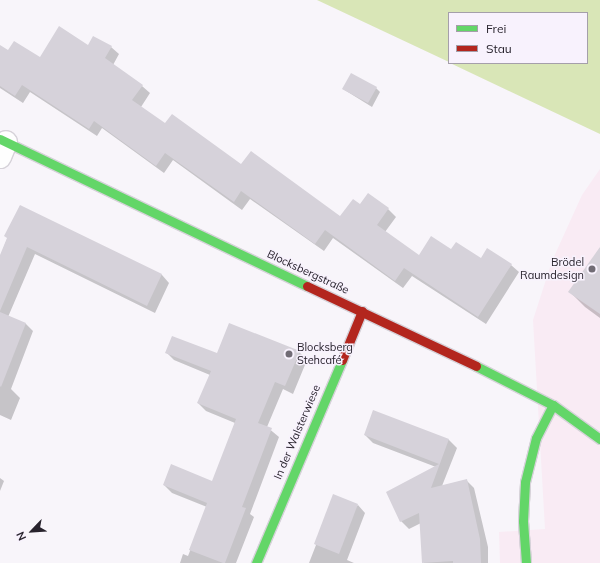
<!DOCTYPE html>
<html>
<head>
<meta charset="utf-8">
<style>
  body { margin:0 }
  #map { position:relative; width:600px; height:563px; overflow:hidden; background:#f8f5fa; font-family:Mulish,sans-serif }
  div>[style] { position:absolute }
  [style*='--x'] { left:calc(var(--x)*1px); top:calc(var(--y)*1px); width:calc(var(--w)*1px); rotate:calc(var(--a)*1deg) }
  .commercial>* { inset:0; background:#f9ebf4 }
  .green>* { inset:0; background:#d9e6b7 }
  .shadow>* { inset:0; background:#0003 }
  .building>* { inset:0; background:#d6d2da }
  .roads { filter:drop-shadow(1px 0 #d6d2d9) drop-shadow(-1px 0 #d6d2d9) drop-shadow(0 1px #d6d2d9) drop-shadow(0 -1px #d6d2d9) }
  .street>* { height:22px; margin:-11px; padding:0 11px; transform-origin:11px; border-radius:11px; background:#fefefe }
  .fast>* { height:9px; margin:-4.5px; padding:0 4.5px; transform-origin:4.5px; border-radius:4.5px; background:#63d668 }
  .jam>* { height:9px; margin:-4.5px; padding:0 4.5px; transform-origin:4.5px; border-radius:4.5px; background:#b3261e }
  .dots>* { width:11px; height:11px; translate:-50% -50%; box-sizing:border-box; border:2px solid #f8f2fd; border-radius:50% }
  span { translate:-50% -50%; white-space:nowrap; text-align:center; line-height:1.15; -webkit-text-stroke:3px #f8f2fd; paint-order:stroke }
  .poi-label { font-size:11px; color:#28232d }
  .right { translate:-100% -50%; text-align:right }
  .left { translate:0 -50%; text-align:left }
  .street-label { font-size:11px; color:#28232d }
  .legend { position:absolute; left:448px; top:12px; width:140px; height:52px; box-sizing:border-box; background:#f8f2fd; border:1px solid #a59faa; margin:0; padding:5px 7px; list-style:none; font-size:12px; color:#28232d }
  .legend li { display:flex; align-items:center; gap:8px; height:20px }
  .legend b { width:20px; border:1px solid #a59faa }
  .north { position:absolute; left:12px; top:511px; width:40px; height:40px; -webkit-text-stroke:3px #f8f2fd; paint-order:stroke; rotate:245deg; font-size:11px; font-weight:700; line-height:16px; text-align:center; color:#28232d }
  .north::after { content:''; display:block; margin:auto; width:14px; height:18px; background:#28232d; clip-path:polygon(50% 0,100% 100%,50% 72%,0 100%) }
</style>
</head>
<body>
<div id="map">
  <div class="commercial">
    <div style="clip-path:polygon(600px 169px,600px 563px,500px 563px,499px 532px,545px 529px,533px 320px,552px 261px,582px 195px)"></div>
  </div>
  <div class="green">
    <div style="clip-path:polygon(317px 0,600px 0,600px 134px,450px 63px,587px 63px,587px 13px,449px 13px,449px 62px)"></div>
  </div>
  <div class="shadow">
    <div style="clip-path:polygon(0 46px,8px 51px,40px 59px,89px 47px,111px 47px,119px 54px,113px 65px,142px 86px,150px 93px,141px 107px,165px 125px,341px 217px,360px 206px,388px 209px,396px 217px,385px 232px,420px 257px,451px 250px,481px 259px,511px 265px,519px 272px,486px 324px,412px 276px,403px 288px,333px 238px,324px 251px,250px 199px,242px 210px,173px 160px,164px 173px,102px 128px,97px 136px,30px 92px,23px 103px,0 88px)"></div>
    <div style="clip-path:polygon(376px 88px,380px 92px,372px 107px,343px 89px)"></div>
    <div style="clip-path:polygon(20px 206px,162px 275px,169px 283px,155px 313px,35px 254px,8px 317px,26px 324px,33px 331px,11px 389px,20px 398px,11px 420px,0 415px,0 257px)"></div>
    <div style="clip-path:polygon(600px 248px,600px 318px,585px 307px,570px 292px)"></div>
    <div style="clip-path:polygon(166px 352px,217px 355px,299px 352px,307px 360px,293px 394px,283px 389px,267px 427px,279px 437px,250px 514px,254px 517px,236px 563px,180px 563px,183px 554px,188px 556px,207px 507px,172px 493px,164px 485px,213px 482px,235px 423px,206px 411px,198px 403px,210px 375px,174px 360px)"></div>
    <div style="clip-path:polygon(374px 412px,449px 440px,457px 448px,442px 486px,466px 480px,474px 488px,488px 547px,488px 563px,424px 563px,421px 523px,409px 529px,401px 521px,436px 467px,373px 443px,365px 435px)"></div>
    <div style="clip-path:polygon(0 478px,4px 481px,0 491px)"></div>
    <div style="clip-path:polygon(358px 505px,365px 513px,347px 560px,354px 563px,309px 563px,316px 545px,315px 543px)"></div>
  </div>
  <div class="building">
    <div style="clip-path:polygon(59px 26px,88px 45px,93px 36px,112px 46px,105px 58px,143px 85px,132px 100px,165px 123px,172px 114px,241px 164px,251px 151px,340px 216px,353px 199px,360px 204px,368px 193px,389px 208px,377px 225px,419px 255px,431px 236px,451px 249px,456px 242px,481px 258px,487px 248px,512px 264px,478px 317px,404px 268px,395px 281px,325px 230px,315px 244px,241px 191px,234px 202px,165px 153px,156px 166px,94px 121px,89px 129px,22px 85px,15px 96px,0 86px,0 45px,8px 50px,14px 41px,40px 57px)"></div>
    <div style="clip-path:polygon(351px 73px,377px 87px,368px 103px,342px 89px)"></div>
    <div style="clip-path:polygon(20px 205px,162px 274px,147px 306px,27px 247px,0 311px,0 255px,7px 238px,4px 236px)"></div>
    <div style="clip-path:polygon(600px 247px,600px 314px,568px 292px)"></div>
    <div style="clip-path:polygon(0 312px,26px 323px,1px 387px,0 386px)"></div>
    <div style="clip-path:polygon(229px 323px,300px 351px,285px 386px,275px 382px,258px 423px,272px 428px,242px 507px,246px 508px,225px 563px,223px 563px,189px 550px,207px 503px,163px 485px,171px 464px,212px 481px,236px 419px,197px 403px,211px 371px,165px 353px,172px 336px,217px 353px)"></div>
    <div style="clip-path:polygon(373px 410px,449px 439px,431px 488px,467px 479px,480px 539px,481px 563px,453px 563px,453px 561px,422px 563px,419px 513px,400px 522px,386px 492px,439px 464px,364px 435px)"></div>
    <div style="clip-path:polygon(333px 494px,358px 504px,339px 554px,314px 544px)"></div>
  </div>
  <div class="roads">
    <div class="street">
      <div style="--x:0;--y:157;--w:16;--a:-68"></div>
    </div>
    <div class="fast">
      <div style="--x:0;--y:139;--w:340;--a:25.6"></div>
      <div style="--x:476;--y:366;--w:86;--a:26.9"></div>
      <div style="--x:553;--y:405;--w:58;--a:35.9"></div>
      <div style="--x:256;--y:563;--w:220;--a:-67"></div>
      <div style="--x:526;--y:563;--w:42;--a:-94.1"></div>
      <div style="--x:523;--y:521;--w:39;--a:-87"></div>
      <div style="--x:525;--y:482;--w:45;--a:-76"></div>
      <div style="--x:536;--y:438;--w:37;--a:-63"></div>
    </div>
    <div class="jam">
      <div style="--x:307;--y:286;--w:187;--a:25.3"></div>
      <div style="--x:342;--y:360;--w:53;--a:-67.8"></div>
    </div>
  </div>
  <div class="dots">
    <div style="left:592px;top:269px;background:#716c75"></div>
    <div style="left:289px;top:354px;background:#716c75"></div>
  </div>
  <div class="poi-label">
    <span class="right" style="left:584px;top:269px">Brödel<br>Raumdesign</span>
    <span class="left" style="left:297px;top:354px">Blocksberg<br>Stehcafé</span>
  </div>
  <div class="street-label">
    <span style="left:308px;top:272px;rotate:25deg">Blocksbergstraße</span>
    <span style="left:297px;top:432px;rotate:-67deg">In der Walsterwiese</span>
  </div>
  <ul class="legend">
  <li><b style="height:5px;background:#63d668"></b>Frei</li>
  <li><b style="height:5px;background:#b3261e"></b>Stau</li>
  </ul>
  <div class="north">N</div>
</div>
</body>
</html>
